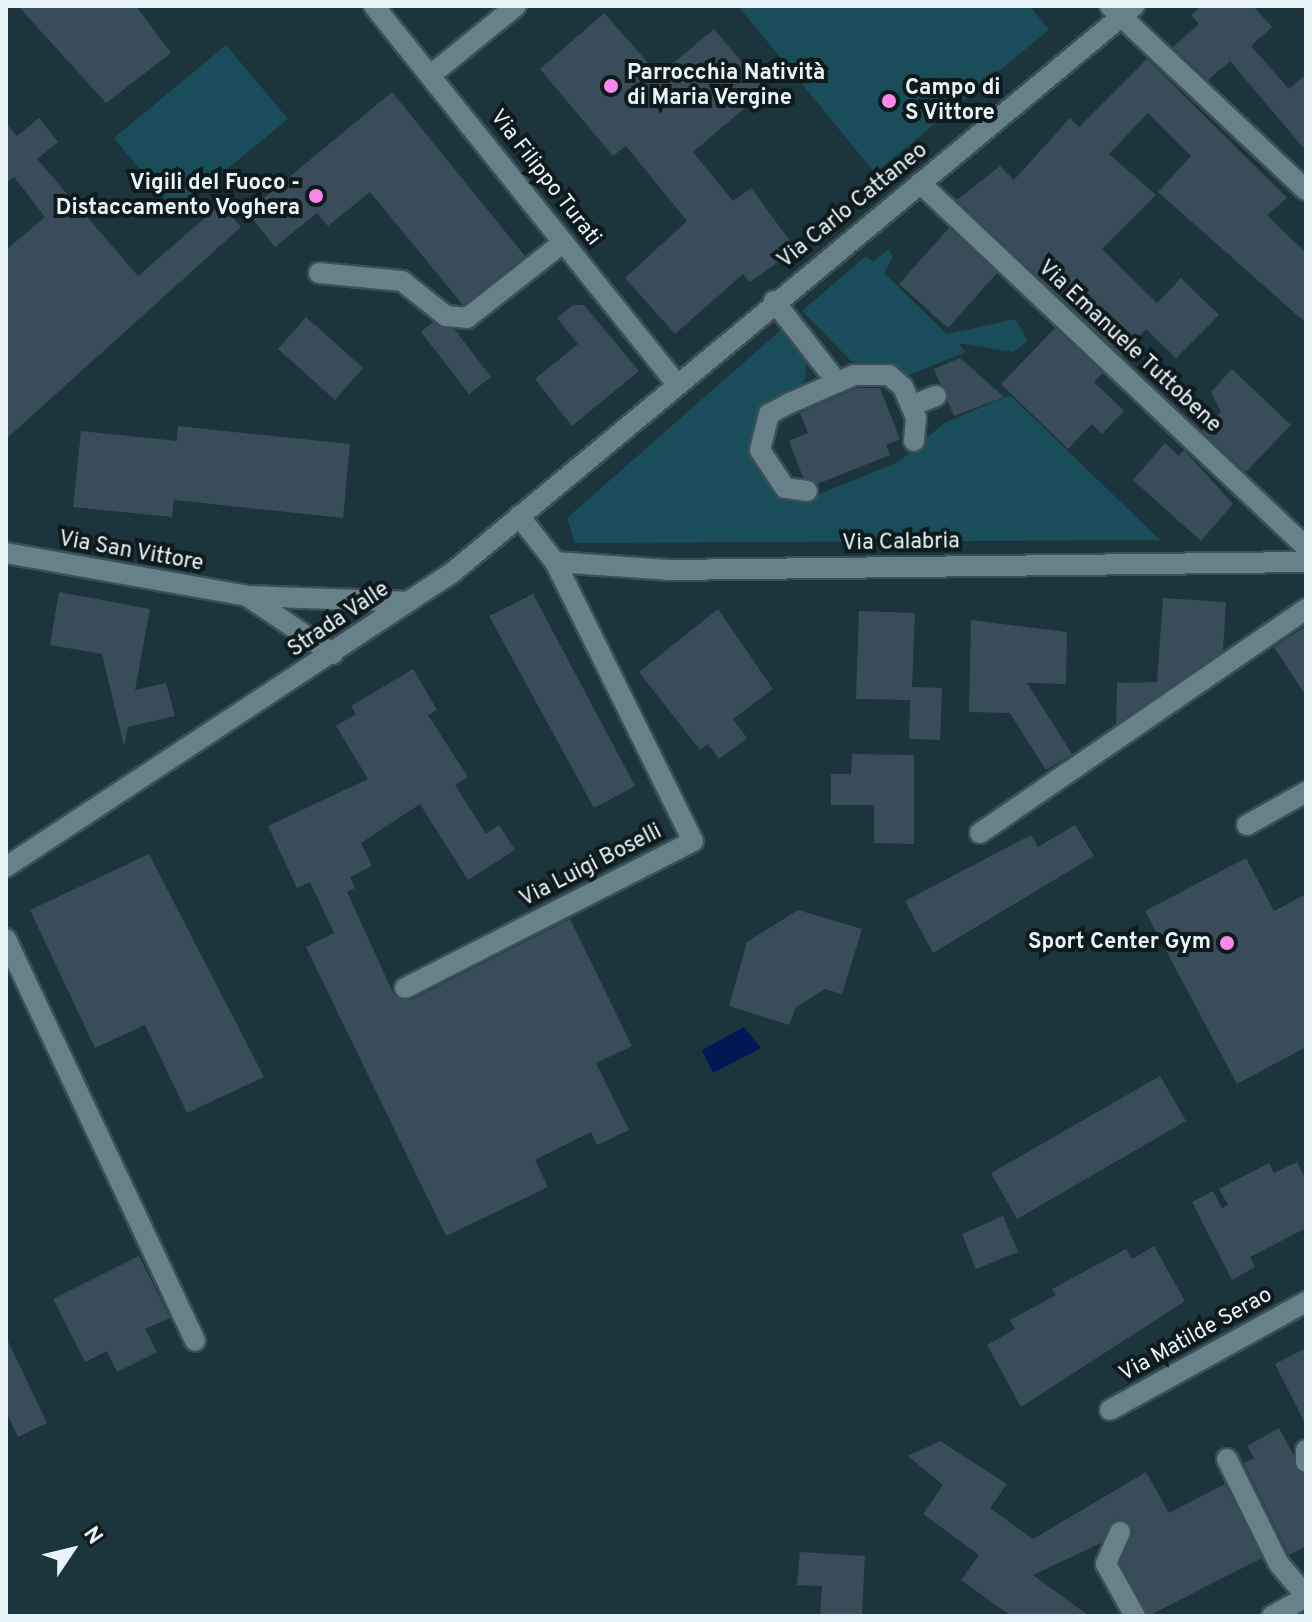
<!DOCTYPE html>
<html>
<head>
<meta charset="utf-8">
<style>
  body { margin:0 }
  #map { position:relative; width:1312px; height:1622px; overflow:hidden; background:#1c343b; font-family:Overpass,sans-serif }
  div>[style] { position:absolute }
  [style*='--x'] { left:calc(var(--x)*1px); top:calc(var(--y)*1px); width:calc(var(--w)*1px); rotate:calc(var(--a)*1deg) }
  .green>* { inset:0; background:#194d5a }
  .water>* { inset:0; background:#021755 }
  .building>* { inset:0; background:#394c5a }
  .roads { filter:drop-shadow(2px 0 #3a5056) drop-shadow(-2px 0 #3a5056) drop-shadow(0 2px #3a5056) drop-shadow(0 -2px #3a5056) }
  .minor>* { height:20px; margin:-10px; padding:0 10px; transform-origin:10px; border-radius:10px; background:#668189 }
  .dots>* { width:22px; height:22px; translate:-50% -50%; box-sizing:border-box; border:4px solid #0f1a1d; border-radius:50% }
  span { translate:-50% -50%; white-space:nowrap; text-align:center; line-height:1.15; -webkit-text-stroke:8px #0f1a1d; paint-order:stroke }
  .poi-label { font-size:22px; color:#e7f5f9; font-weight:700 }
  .left { translate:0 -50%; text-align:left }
  .right { translate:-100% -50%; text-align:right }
  .street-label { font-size:22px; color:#e7f5f9 }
  .frame { position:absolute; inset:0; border:8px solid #e7f5f9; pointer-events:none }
  .north { position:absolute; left:32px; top:1510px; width:80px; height:80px; -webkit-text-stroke:6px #0f1a1d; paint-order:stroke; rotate:55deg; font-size:22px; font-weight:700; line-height:32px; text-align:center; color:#e7f5f9 }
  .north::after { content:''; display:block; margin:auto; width:28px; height:36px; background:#e7f5f9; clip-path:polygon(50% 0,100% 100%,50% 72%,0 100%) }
</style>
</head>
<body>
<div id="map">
  <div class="green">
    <div style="clip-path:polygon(738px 6px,1030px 6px,1049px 30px,875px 173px)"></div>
    <div style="clip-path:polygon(226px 45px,288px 119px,175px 212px,114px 138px)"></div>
    <div style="clip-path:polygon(889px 249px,893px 257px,884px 273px,947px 334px,1015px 319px,1028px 341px,1013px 352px,958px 343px,966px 352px,909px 375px,852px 362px,802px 311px,866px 256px,873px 262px)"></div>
    <div style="clip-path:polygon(783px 328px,805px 355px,806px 378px,756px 448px,780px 491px,813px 497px,900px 461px,944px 423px,1010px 395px,1160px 540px,575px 543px,567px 518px)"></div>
  </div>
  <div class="water">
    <div style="clip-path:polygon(744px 1027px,761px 1048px,713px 1073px,702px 1050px)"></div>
  </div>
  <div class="building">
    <div style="clip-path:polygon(18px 6px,136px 6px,171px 53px,106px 103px)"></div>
    <div style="clip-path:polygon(1201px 6px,1253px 6px,1272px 27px,1251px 46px,1289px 89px,1306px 74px,1306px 151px,1230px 61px,1208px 80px,1173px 47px,1199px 24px,1191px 15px)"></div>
    <div style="clip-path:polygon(604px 13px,659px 75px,714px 29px,766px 90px,693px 152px,733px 201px,751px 188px,796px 249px,750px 282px,743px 274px,675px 334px,625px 278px,687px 221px,626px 146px,613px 156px,540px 69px)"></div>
    <div style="clip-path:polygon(1147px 59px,1287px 198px,1267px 215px,1306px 253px,1306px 323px,1158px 192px,1191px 156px,1148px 113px,1109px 154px,1156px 195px,1102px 249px,1157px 303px,1181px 278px,1219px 315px,1176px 358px,1146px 329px,1121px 355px,957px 200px,1000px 166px,1014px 180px,1070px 118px,1079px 127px)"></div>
    <div style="clip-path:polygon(392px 92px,525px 256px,463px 305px,370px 192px,328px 226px,317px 213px,275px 247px,247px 212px)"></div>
    <div style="clip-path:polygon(39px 118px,58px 142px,37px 159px,138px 276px,221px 204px,241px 227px,6px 439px,6px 250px,45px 217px,14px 177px,6px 183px,6px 123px,17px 136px)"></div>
    <div style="clip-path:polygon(949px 228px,997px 273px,948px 328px,899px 284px)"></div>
    <div style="clip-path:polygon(573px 305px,584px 305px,639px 371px,572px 426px,535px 379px,578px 344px,557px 318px)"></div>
    <div style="clip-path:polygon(306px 317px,363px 368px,335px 400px,278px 349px)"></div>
    <div style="clip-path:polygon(433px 322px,455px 330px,491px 377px,469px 394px,421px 332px)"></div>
    <div style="clip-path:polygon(1055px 328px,1103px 373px,1094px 382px,1124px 411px,1102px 434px,1092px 424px,1068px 449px,1001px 384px)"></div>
    <div style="clip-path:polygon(960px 358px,1004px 397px,954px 416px,934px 369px)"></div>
    <div style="clip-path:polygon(1232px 369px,1291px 425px,1246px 472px,1202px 431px,1221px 412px,1211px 392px)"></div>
    <div style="clip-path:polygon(857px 388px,880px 388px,900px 439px,886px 445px,890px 455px,817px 484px,803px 477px,789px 441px,808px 433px,800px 413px)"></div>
    <div style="clip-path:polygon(178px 426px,350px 444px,343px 518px,174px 500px,172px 517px,73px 507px,81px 431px,177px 441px)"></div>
    <div style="clip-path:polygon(1165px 443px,1179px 456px,1184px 450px,1233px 504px,1201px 541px,1133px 480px)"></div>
    <div style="clip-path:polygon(59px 592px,150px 609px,135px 690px,166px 683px,175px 716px,128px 727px,124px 746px,102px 654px,50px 645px)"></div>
    <div style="clip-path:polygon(533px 594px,635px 786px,594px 808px,489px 616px)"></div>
    <div style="clip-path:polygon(1163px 598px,1226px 602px,1223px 651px,1116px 724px,1117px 683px,1157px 682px)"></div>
    <div style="clip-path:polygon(718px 609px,773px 689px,733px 719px,747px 738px,719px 759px,708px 744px,700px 750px,639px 672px)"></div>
    <div style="clip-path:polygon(859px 611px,915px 613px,912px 687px,942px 688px,940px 740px,909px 739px,910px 700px,856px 699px)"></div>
    <div style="clip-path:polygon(971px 620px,1067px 632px,1066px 684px,1027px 683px,1072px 754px,1046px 770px,1010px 713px,969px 712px)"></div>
    <div style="clip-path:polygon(1306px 626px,1306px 696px,1274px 647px)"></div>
    <div style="clip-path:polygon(413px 669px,437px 710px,428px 715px,468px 777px,455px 785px,486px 834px,499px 825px,515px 850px,468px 880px,420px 804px,361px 843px,372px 866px,350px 877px,355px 888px,347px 892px,394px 995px,411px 1000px,570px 919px,632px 1046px,596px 1063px,629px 1130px,597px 1145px,591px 1132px,535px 1160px,548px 1187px,446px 1236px,306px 947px,334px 933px,310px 882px,297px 888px,268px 826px,368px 779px,336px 726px,356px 714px,351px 706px)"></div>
    <div style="clip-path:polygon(852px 754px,914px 755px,914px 844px,874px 843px,874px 805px,831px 805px,831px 774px,851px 774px)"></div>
    <div style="clip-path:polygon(1075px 825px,1094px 856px,933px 953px,905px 901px,1031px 835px,1038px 847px)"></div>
    <div style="clip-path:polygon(149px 854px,264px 1077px,187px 1113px,145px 1025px,95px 1048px,30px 910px)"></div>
    <div style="clip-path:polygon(1246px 858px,1274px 911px,1306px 894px,1306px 1047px,1237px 1084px,1145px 911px)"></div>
    <div style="clip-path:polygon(798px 910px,862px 929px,842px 994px,825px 989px,796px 1007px,789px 1025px,729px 1006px,747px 942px)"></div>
    <div style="clip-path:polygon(1160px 1076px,1186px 1121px,1017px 1219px,991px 1173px)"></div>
    <div style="clip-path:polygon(1297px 1162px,1306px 1180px,1306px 1228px,1250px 1257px,1255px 1267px,1232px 1280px,1192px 1202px,1213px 1191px,1222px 1208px,1228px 1205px,1219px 1189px,1269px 1163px,1274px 1173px)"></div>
    <div style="clip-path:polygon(1003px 1216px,1018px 1252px,976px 1269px,962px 1234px)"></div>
    <div style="clip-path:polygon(1154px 1246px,1185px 1301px,1021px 1407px,987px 1345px,1015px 1329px,1010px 1320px,1056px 1295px,1052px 1289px,1126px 1249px,1132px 1259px)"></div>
    <div style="clip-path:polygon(139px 1256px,170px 1318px,145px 1329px,157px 1352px,117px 1372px,107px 1351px,85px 1362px,53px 1299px)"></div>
    <div style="clip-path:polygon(6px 1337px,47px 1423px,18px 1437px,6px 1412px)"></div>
    <div style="clip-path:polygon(1306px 1348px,1306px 1425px,1275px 1364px)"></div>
    <div style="clip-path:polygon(1279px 1428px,1306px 1478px,1306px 1546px,1289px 1555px,1244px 1463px,1254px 1458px,1247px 1446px)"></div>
    <div style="clip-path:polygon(940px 1441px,1007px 1484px,990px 1508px,1033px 1539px,1146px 1472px,1169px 1513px,1225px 1484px,1262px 1558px,1148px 1616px,1120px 1563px,1133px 1530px,1118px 1519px,1101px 1543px,1033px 1575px,1089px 1616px,1011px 1616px,961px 1580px,979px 1555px,923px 1514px,943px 1485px,908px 1456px)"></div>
    <div style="clip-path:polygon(800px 1552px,865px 1556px,862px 1616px,820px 1616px,822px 1586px,797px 1585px)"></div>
  </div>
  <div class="roads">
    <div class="minor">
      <div style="--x:374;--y:6;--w:482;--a:51.3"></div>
      <div style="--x:1110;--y:6;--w:269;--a:43.2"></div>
      <div style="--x:432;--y:74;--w:108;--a:-39"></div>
      <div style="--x:920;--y:183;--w:531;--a:43.32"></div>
      <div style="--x:319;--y:273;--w:83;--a:5.5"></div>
      <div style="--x:402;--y:281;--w:56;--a:38.5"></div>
      <div style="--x:446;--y:316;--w:21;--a:5"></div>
      <div style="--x:467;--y:318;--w:123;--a:-38.1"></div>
      <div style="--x:774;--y:301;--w:103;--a:52.1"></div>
      <div style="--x:911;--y:406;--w:27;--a:-22"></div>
      <div style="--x:807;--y:491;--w:22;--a:-172"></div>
      <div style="--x:785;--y:488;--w:45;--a:-123.3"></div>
      <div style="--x:760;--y:450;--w:37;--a:-76"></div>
      <div style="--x:769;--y:414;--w:24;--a:-28"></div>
      <div style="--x:790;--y:403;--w:70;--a:-23.6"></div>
      <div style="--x:854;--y:375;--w:35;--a:0"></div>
      <div style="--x:889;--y:375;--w:18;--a:41"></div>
      <div style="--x:903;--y:387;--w:34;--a:67"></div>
      <div style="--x:916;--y:418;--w:23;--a:95"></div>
      <div style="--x:519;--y:516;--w:58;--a:52"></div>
      <div style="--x:555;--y:562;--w:113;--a:4"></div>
      <div style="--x:668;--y:570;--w:638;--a:-0.72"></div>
      <div style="--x:6;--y:553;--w:245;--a:10.1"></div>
      <div style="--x:333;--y:654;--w:104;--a:-146"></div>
      <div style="--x:247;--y:596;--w:160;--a:2.1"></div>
      <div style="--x:1247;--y:825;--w:68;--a:-29.2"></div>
      <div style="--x:980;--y:833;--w:396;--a:-34.5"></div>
      <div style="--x:6;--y:867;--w:536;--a:-33.42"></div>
      <div style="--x:453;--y:572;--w:886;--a:-39.73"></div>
      <div style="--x:6;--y:939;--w:444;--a:64.8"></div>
      <div style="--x:405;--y:988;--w:323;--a:-27"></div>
      <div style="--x:693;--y:841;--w:311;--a:-116.3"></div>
      <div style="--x:1110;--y:1410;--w:224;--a:-28.9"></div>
      <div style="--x:1306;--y:1450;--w:12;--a:90"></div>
      <div style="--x:1227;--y:1459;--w:117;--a:63.7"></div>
      <div style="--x:1279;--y:1564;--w:42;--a:49.8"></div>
      <div style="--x:1120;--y:1532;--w:35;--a:114"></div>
      <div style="--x:1106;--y:1564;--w:60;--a:60.9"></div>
      <div style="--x:1272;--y:1616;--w:39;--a:-29"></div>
    </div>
  </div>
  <div class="dots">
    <div style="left:611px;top:86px;background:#f888ea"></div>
    <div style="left:889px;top:101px;background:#f888ea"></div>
    <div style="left:316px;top:196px;background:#f888ea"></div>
    <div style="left:1227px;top:943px;background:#f888ea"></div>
  </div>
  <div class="poi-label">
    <span class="left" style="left:627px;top:86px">Parrocchia Natività<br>di Maria Vergine</span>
    <span class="left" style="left:905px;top:101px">Campo di<br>S Vittore</span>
    <span class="right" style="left:300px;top:196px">Vigili del Fuoco -<br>Distaccamento Voghera</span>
    <span class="right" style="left:1211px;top:943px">Sport Center Gym</span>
  </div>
  <div class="street-label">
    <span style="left:545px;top:178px;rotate:52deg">Via Filippo Turati</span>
    <span style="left:853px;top:206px;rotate:-39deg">Via Carlo Cattaneo</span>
    <span style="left:1129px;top:347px;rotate:43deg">Via Emanuele Tuttobene</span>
    <span style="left:901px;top:543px;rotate:-1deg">Via Calabria</span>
    <span style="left:131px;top:552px;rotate:10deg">Via San Vittore</span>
    <span style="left:339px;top:620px;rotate:-34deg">Strada Valle</span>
    <span style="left:591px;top:866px;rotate:-27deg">Via Luigi Boselli</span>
    <span style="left:1196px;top:1335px;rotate:-29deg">Via Matilde Serao</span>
  </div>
  <div class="frame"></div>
  <div class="north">N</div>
</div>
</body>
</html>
